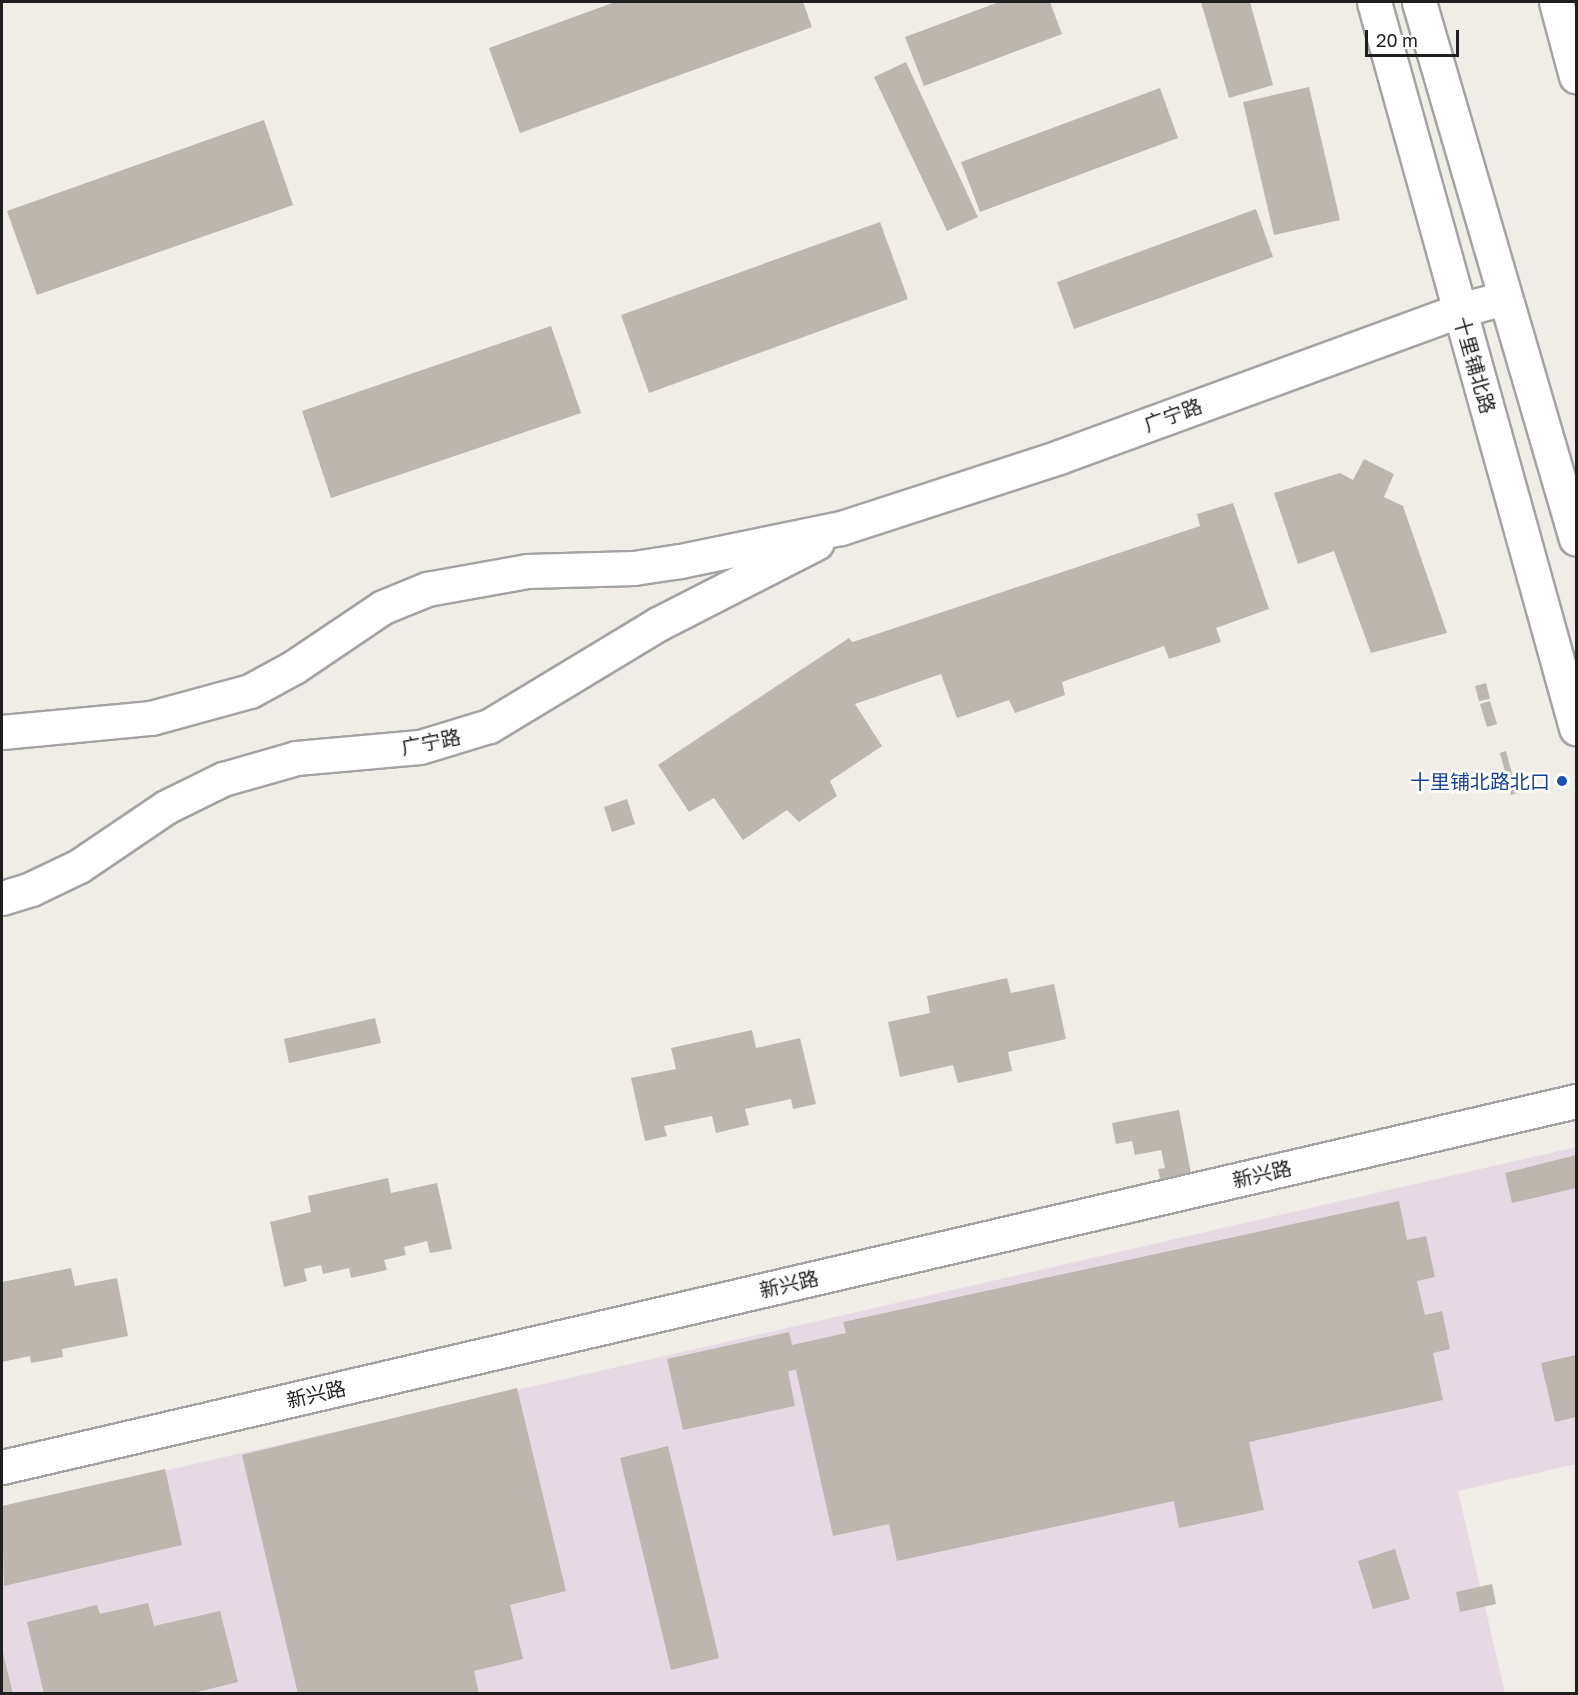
<!DOCTYPE html>
<html>
<head>
<meta charset="utf-8">
<style>
  body { margin:0 }
  #map { position:relative; width:1578px; height:1695px; overflow:hidden; background:#efede6; font-family:"Golos Text","Noto Sans SC",sans-serif }
  div>[style] { position:absolute }
  [style*='--x'] { left:calc(var(--x)*1px); top:calc(var(--y)*1px); width:calc(var(--w)*1px); rotate:calc(var(--a)*1deg) }
  .industrial>* { inset:0; background:#e7d9e4 }
  .building>* { inset:0; background:#bcb6af }
  .roads { filter:drop-shadow(2px 0 #a3a3a3) drop-shadow(-2px 0 #a3a3a3) drop-shadow(0 2px #a3a3a3) drop-shadow(0 -2px #a3a3a3) }
  .minor>* { height:33px; margin:-16.5px; padding:0 16.5px; transform-origin:16.5px; border-radius:16.5px; background:#fff }
  .dots>* { width:16px; height:16px; translate:-50% -50%; box-sizing:border-box; border:3px solid #fff; border-radius:50% }
  span { translate:-50% -50%; white-space:nowrap; text-align:center; line-height:1.15; -webkit-text-stroke:5px #fff; paint-order:stroke }
  .street-label { font-size:20px; color:#1f1f1f }
  .transit-label { font-size:20px; color:#164399 }
  .right { translate:-100% -50%; text-align:right }
  .frame { position:absolute; inset:0; border:3px solid #1f1f1f; pointer-events:none }
  .scale { position:absolute; left:1365px; top:30px; width:94px; height:27px; box-sizing:border-box; border:3px solid #1f1f1f; border-top:0; padding-left:8px; font-size:18px; line-height:21px; white-space:nowrap; color:#1f1f1f; -webkit-text-stroke:4px #fff; paint-order:stroke }
</style>
</head>
<body>
<div id="map">
  <div class="industrial">
    <div style="clip-path:polygon(1576px 1147px,1576px 1464px,1458px 1491px,1505px 1693px,2px 1693px,2px 1508px)"></div>
  </div>
  <div class="building">
    <div style="clip-path:polygon(615px 2px,803px 2px,812px 27px,520px 133px,489px 48px)"></div>
    <div style="clip-path:polygon(999px 2px,1050px 2px,1062px 34px,924px 86px,905px 37px)"></div>
    <div style="clip-path:polygon(1201px 2px,1250px 2px,1273px 85px,1229px 98px)"></div>
    <div style="clip-path:polygon(906px 62px,978px 217px,947px 231px,874px 77px)"></div>
    <div style="clip-path:polygon(1309px 87px,1340px 220px,1274px 235px,1243px 102px)"></div>
    <div style="clip-path:polygon(1160px 88px,1178px 138px,980px 212px,961px 162px)"></div>
    <div style="clip-path:polygon(264px 120px,293px 205px,37px 295px,7px 211px)"></div>
    <div style="clip-path:polygon(1256px 209px,1273px 257px,1074px 329px,1057px 282px)"></div>
    <div style="clip-path:polygon(880px 222px,908px 299px,649px 393px,621px 315px)"></div>
    <div style="clip-path:polygon(551px 326px,581px 413px,331px 498px,302px 411px)"></div>
    <div style="clip-path:polygon(1364px 459px,1394px 474px,1384px 497px,1403px 506px,1447px 633px,1371px 653px,1334px 551px,1298px 564px,1274px 493px,1340px 473px,1353px 480px)"></div>
    <div style="clip-path:polygon(1233px 503px,1269px 609px,1216px 628px,1221px 642px,1169px 659px,1164px 646px,1062px 682px,1065px 695px,1015px 713px,1009px 700px,957px 718px,941px 674px,855px 704px,882px 746px,830px 781px,837px 796px,799px 822px,787px 810px,743px 840px,714px 798px,689px 812px,658px 765px,849px 638px,852px 642px,859px 640px,1200px 526px,1197px 514px)"></div>
    <div style="clip-path:polygon(1486px 683px,1490px 699px,1479px 701px,1475px 686px)"></div>
    <div style="clip-path:polygon(1490px 701px,1497px 724px,1487px 727px,1480px 704px)"></div>
    <div style="clip-path:polygon(1506px 751px,1517px 793px,1511px 795px,1500px 753px)"></div>
    <div style="clip-path:polygon(627px 799px,635px 824px,612px 832px,604px 807px)"></div>
    <div style="clip-path:polygon(1007px 978px,1011px 993px,1054px 984px,1066px 1039px,1008px 1052px,1012px 1071px,958px 1083px,953px 1065px,900px 1077px,888px 1022px,930px 1013px,927px 996px)"></div>
    <div style="clip-path:polygon(375px 1018px,381px 1043px,289px 1063px,284px 1039px)"></div>
    <div style="clip-path:polygon(752px 1030px,756px 1048px,800px 1038px,816px 1104px,793px 1109px,791px 1099px,745px 1109px,749px 1125px,716px 1133px,712px 1116px,664px 1126px,667px 1136px,645px 1141px,631px 1078px,676px 1069px,671px 1048px)"></div>
    <div style="clip-path:polygon(1179px 1110px,1193px 1184px,1162px 1189px,1158px 1169px,1165px 1168px,1161px 1150px,1135px 1155px,1132px 1141px,1116px 1144px,1112px 1123px)"></div>
    <div style="clip-path:polygon(1576px 1155px,1576px 1188px,1512px 1203px,1505px 1173px)"></div>
    <div style="clip-path:polygon(388px 1178px,391px 1193px,437px 1183px,452px 1249px,430px 1253px,427px 1241px,404px 1247px,406px 1255px,384px 1260px,387px 1270px,351px 1278px,349px 1268px,323px 1274px,321px 1265px,304px 1269px,307px 1281px,284px 1287px,270px 1222px,311px 1212px,308px 1196px)"></div>
    <div style="clip-path:polygon(1399px 1201px,1407px 1240px,1426px 1236px,1435px 1277px,1417px 1281px,1425px 1315px,1442px 1311px,1450px 1349px,1433px 1353px,1443px 1400px,1249px 1442px,1264px 1510px,1179px 1528px,1174px 1501px,897px 1561px,889px 1524px,833px 1536px,796px 1370px,788px 1371px,795px 1406px,683px 1430px,667px 1359px,789px 1332px,792px 1345px,846px 1333px,843px 1322px)"></div>
    <div style="clip-path:polygon(71px 1268px,75px 1286px,117px 1278px,128px 1336px,62px 1349px,63px 1357px,31px 1363px,30px 1356px,2px 1362px,2px 1282px)"></div>
    <div style="clip-path:polygon(1576px 1355px,1576px 1417px,1555px 1422px,1541px 1363px)"></div>
    <div style="clip-path:polygon(517px 1388px,566px 1591px,510px 1605px,523px 1659px,474px 1671px,479px 1694px,298px 1694px,242px 1455px)"></div>
    <div style="clip-path:polygon(668px 1446px,719px 1658px,671px 1670px,620px 1458px)"></div>
    <div style="clip-path:polygon(165px 1469px,182px 1545px,4px 1586px,2px 1506px)"></div>
    <div style="clip-path:polygon(1395px 1549px,1410px 1599px,1373px 1609px,1358px 1561px)"></div>
    <div style="clip-path:polygon(1492px 1584px,1496px 1604px,1460px 1612px,1456px 1592px)"></div>
    <div style="clip-path:polygon(148px 1603px,154px 1626px,220px 1611px,238px 1682px,189px 1694px,44px 1694px,27px 1622px,97px 1605px,100px 1614px)"></div>
    <div style="clip-path:polygon(2px 1649px,13px 1694px,2px 1694px)"></div>
  </div>
  <div class="roads">
    <div class="minor">
      <div style="--x:1374;--y:2;--w:754;--a:74.45"></div>
      <div style="--x:1419;--y:2;--w:559;--a:73.7"></div>
      <div style="--x:1556;--y:2;--w:77;--a:74.9"></div>
      <div style="--x:2;--y:732;--w:150;--a:-5.4"></div>
      <div style="--x:151;--y:718;--w:103;--a:-15.3"></div>
      <div style="--x:250;--y:691;--w:50;--a:-28.6"></div>
      <div style="--x:294;--y:667;--w:107;--a:-34"></div>
      <div style="--x:383;--y:607;--w:48;--a:-22.2"></div>
      <div style="--x:427;--y:589;--w:102;--a:-10.2"></div>
      <div style="--x:527;--y:571;--w:107;--a:-1.6"></div>
      <div style="--x:634;--y:568;--w:47;--a:-8.7"></div>
      <div style="--x:680;--y:561;--w:164;--a:-11.6"></div>
      <div style="--x:841;--y:528;--w:229;--a:-18"></div>
      <div style="--x:1059;--y:457;--w:427;--a:-20.1"></div>
      <div style="--x:1460;--y:310;--w:46;--a:-15.3"></div>
      <div style="--x:2;--y:898;--w:30;--a:-17"></div>
      <div style="--x:31;--y:889;--w:53;--a:-25.6"></div>
      <div style="--x:79;--y:866;--w:105;--a:-34.1"></div>
      <div style="--x:166;--y:807;--w:64;--a:-26.2"></div>
      <div style="--x:223;--y:779;--w:76;--a:-16"></div>
      <div style="--x:296;--y:758;--w:124;--a:-5.1"></div>
      <div style="--x:420;--y:747;--w:72;--a:-16.9"></div>
      <div style="--x:489;--y:726;--w:197;--a:-31.1"></div>
      <div style="--x:658;--y:624;--w:178;--a:-27.1"></div>
      <div style="--x:2;--y:1467;--w:1616;--a:-13.09"></div>
    </div>
  </div>
  <div class="dots">
    <div style="left:1562px;top:781px;background:#1a4fb4"></div>
  </div>
  <div class="street-label">
    <span style="left:1475px;top:365px;rotate:74deg">十里铺北路</span>
    <span style="left:1173px;top:415px;rotate:-20deg">广宁路</span>
    <span style="left:431px;top:742px;rotate:-11deg">广宁路</span>
    <span style="left:1262px;top:1174px;rotate:-13deg">新兴路</span>
    <span style="left:789px;top:1284px;rotate:-13deg">新兴路</span>
    <span style="left:316px;top:1394px;rotate:-13deg">新兴路</span>
  </div>
  <div class="transit-label">
    <span class="right" style="left:1550px;top:781px">十里铺北路北口</span>
  </div>
  <div class="frame"></div>
  <div class="scale">20 m</div>
</div>
</body>
</html>
